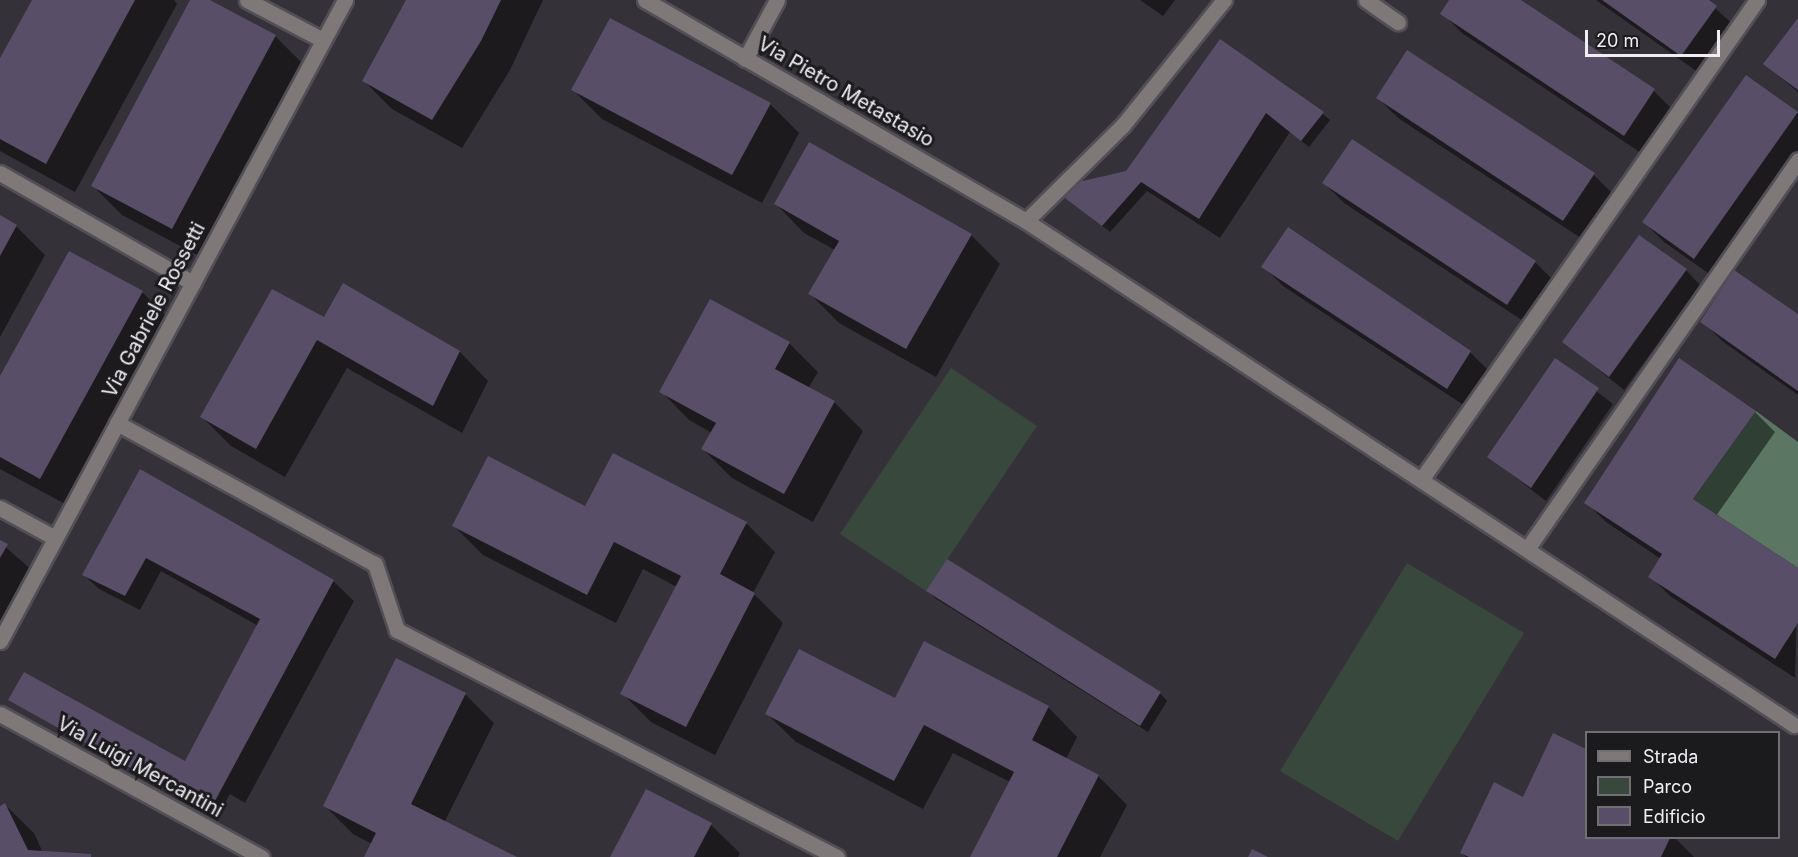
<!DOCTYPE html>
<html>
<head>
<meta charset="utf-8">
<style>
  body { margin:0 }
  #map { position:relative; width:1798px; height:857px; overflow:hidden; background:#353138; font-family:Inter,sans-serif }
  div>[style] { position:absolute }
  [style*='--x'] { left:calc(var(--x)*1px); top:calc(var(--y)*1px); width:calc(var(--w)*1px); rotate:calc(var(--a)*1deg) }
  .green>* { inset:0; background:#38483c }
  .forest>* { inset:0; background:#5b7662 }
  .shadow>* { inset:0; background:#0007 }
  .building>* { inset:0; background:#584e68 }
  .roads { filter:drop-shadow(2px 0 #534f56) drop-shadow(-2px 0 #534f56) drop-shadow(0 2px #534f56) drop-shadow(0 -2px #534f56) }
  .minor>* { height:15px; margin:-7.5px; padding:0 7.5px; transform-origin:7.5px; border-radius:7.5px; background:#7e7978 }
  span { translate:-50% -50%; white-space:nowrap; text-align:center; line-height:1.15; -webkit-text-stroke:6px #1b1a1d; paint-order:stroke }
  .street-label { font-size:20px; color:#f1eef3 }
  .legend { position:absolute; left:1585px; top:731px; width:195px; height:108px; box-sizing:border-box; background:#1b1a1d; border:2px solid #716f73; margin:0; padding:8px 10px; list-style:none; font-size:18px; color:#f1eef3 }
  .legend li { display:flex; align-items:center; gap:12px; height:30px }
  .legend b { width:30px; border:2px solid #716f73 }
  .scale { position:absolute; left:1585px; top:30px; width:135px; height:27px; box-sizing:border-box; border:3px solid #f1eef3; border-top:0; padding-left:8px; font-size:18px; line-height:21px; white-space:nowrap; color:#f1eef3; -webkit-text-stroke:4px #1b1a1d; paint-order:stroke }
</style>
</head>
<body>
<div id="map">
  <div class="green">
    <div style="clip-path:polygon(951px 368px,1037px 426px,926px 591px,840px 534px)"></div>
    <div style="clip-path:polygon(1407px 563px,1524px 633px,1398px 841px,1280px 771px)"></div>
  </div>
  <div class="forest">
    <div style="clip-path:polygon(1756px 411px,1798px 442px,1798px 568px,1693px 499px)"></div>
  </div>
  <div class="shadow">
    <div style="clip-path:polygon(33px 0,174px 0,177px 4px,75px 192px,0 151px,0 61px)"></div>
    <div style="clip-path:polygon(192px 0,207px 0,275px 36px,304px 65px,201px 257px,122px 215px,93px 186px)"></div>
    <div style="clip-path:polygon(408px 0,543px 0,510px 70px,462px 148px,392px 109px,363px 80px)"></div>
    <div style="clip-path:polygon(1140px 0,1175px 0,1163px 16px)"></div>
    <div style="clip-path:polygon(1451px 0,1519px 0,1654px 91px,1674px 111px,1644px 155px,1462px 33px,1442px 13px)"></div>
    <div style="clip-path:polygon(1596px 0,1706px 0,1736px 27px,1702px 75px)"></div>
    <div style="clip-path:polygon(1798px 20px,1798px 92px,1765px 64px)"></div>
    <div style="clip-path:polygon(1220px 41px,1288px 86px,1330px 120px,1309px 147px,1290px 132px,1220px 238px,1147px 191px,1110px 232px,1067px 198px,1127px 173px)"></div>
    <div style="clip-path:polygon(1747px 77px,1798px 113px,1798px 160px,1715px 278px,1664px 242px,1644px 222px)"></div>
    <div style="clip-path:polygon(573px 90px,770px 104px,799px 133px,762px 203px,602px 119px)"></div>
    <div style="clip-path:polygon(1378px 98px,1594px 175px,1614px 195px,1584px 240px,1398px 118px)"></div>
    <div style="clip-path:polygon(1324px 183px,1535px 262px,1555px 282px,1528px 324px,1344px 203px)"></div>
    <div style="clip-path:polygon(776px 204px,971px 235px,1000px 264px,936px 377px,839px 323px,810px 294px,835px 250px,804px 233px)"></div>
    <div style="clip-path:polygon(0 217px,16px 226px,45px 255px,0 337px)"></div>
    <div style="clip-path:polygon(1263px 266px,1470px 352px,1490px 372px,1468px 408px,1283px 286px)"></div>
    <div style="clip-path:polygon(1686px 270px,1700px 285px,1624px 390px,1564px 342px)"></div>
    <div style="clip-path:polygon(343px 285px,460px 352px,488px 381px,462px 433px,347px 368px,285px 477px,231px 446px,202px 417px,324px 319px)"></div>
    <div style="clip-path:polygon(142px 292px,171px 321px,69px 506px,0 469px,0 379px)"></div>
    <div style="clip-path:polygon(1798px 315px,1798px 395px,1722px 341px,1702px 321px)"></div>
    <div style="clip-path:polygon(789px 343px,818px 372px,808px 389px,834px 402px,863px 431px,813px 522px,732px 478px,703px 449px,712px 433px,689px 420px,661px 391px)"></div>
    <div style="clip-path:polygon(1556px 360px,1613px 404px,1546px 501px,1489px 457px)"></div>
    <div style="clip-path:polygon(1755px 412px,1775px 432px,1716px 516px,1798px 570px,1795px 678px,1670px 596px,1650px 576px,1661px 559px,1606px 522px,1586px 502px)"></div>
    <div style="clip-path:polygon(180px 494px,333px 581px,354px 601px,245px 803px,230px 794px,216px 818px,10px 700px,192px 767px,258px 626px,161px 571px,140px 610px,99px 589px,84px 575px)"></div>
    <div style="clip-path:polygon(586px 508px,746px 523px,775px 552px,753px 593px,783px 623px,715px 755px,651px 722px,622px 693px,677px 587px,643px 569px,616px 623px,483px 555px,454px 526px)"></div>
    <div style="clip-path:polygon(0 542px,36px 574px,0 641px)"></div>
    <div style="clip-path:polygon(948px 562px,1160px 693px,1167px 701px,1148px 732px,935px 598px,928px 591px)"></div>
    <div style="clip-path:polygon(925px 644px,1049px 708px,1077px 737px,1066px 759px,1098px 776px,1127px 805px,1100px 857px,972px 857px,1010px 782px,953px 753px,923px 809px,796px 742px,767px 714px,895px 700px)"></div>
    <div style="clip-path:polygon(465px 694px,494px 723px,444px 823px,514px 857px,366px 857px,372px 844px,353px 834px,324px 805px)"></div>
    <div style="clip-path:polygon(1554px 735px,1586px 751px,1586px 838px,1675px 838px,1694px 857px,1466px 857px,1461px 852px,1523px 799px)"></div>
    <div style="clip-path:polygon(5px 805px,34px 833px,43px 853px,92px 857px,0 857px,0 808px)"></div>
    <div style="clip-path:polygon(711px 825px,740px 853px,738px 857px,612px 857px)"></div>
  </div>
  <div class="building">
    <div style="clip-path:polygon(32px 0,135px 0,46px 164px,0 139px,0 58px)"></div>
    <div style="clip-path:polygon(190px 0,210px 0,276px 35px,172px 229px,91px 186px)"></div>
    <div style="clip-path:polygon(406px 0,501px 0,481px 41px,432px 120px,362px 81px)"></div>
    <div style="clip-path:polygon(1449px 0,1521px 0,1655px 89px,1624px 136px,1440px 14px)"></div>
    <div style="clip-path:polygon(1602px 0,1709px 0,1717px 6px,1681px 56px)"></div>
    <div style="clip-path:polygon(610px 18px,771px 103px,732px 175px,571px 90px)"></div>
    <div style="clip-path:polygon(1798px 18px,1798px 90px,1763px 64px)"></div>
    <div style="clip-path:polygon(1220px 39px,1324px 112px,1301px 141px,1266px 113px,1199px 219px,1141px 182px,1102px 226px,1065px 198px,1074px 183px,1126px 171px)"></div>
    <div style="clip-path:polygon(1407px 50px,1595px 173px,1563px 221px,1376px 98px)"></div>
    <div style="clip-path:polygon(1746px 75px,1798px 112px,1694px 259px,1642px 222px)"></div>
    <div style="clip-path:polygon(1352px 139px,1536px 261px,1507px 305px,1322px 183px)"></div>
    <div style="clip-path:polygon(809px 142px,972px 234px,906px 349px,808px 294px,839px 241px,774px 204px)"></div>
    <div style="clip-path:polygon(0 215px,17px 225px,0 256px)"></div>
    <div style="clip-path:polygon(1288px 227px,1471px 351px,1447px 389px,1261px 267px)"></div>
    <div style="clip-path:polygon(1639px 235px,1687px 269px,1609px 377px,1562px 342px)"></div>
    <div style="clip-path:polygon(69px 251px,143px 291px,40px 479px,0 457px,0 376px)"></div>
    <div style="clip-path:polygon(1734px 270px,1798px 314px,1798px 391px,1700px 322px)"></div>
    <div style="clip-path:polygon(343px 283px,460px 351px,433px 406px,317px 340px,256px 449px,200px 417px,272px 289px,324px 317px)"></div>
    <div style="clip-path:polygon(710px 299px,790px 342px,775px 369px,835px 401px,784px 494px,701px 449px,716px 423px,659px 392px)"></div>
    <div style="clip-path:polygon(1555px 358px,1599px 388px,1531px 488px,1487px 457px)"></div>
    <div style="clip-path:polygon(1679px 358px,1756px 411px,1693px 499px,1798px 568px,1798px 623px,1775px 659px,1648px 577px,1662px 554px,1584px 503px)"></div>
    <div style="clip-path:polygon(613px 453px,747px 522px,720px 574px,755px 593px,686px 727px,620px 694px,681px 576px,614px 542px,587px 595px,452px 526px,488px 456px,585px 506px)"></div>
    <div style="clip-path:polygon(140px 469px,334px 580px,209px 812px,8px 700px,24px 672px,185px 761px,260px 619px,146px 558px,125px 596px,82px 575px)"></div>
    <div style="clip-path:polygon(0 540px,8px 544px,0 558px)"></div>
    <div style="clip-path:polygon(947px 559px,1161px 692px,1140px 726px,926px 591px)"></div>
    <div style="clip-path:polygon(924px 641px,1049px 706px,1032px 740px,1099px 775px,1057px 857px,970px 857px,1014px 772px,924px 725px,894px 781px,765px 714px,799px 649px,895px 698px)"></div>
    <div style="clip-path:polygon(396px 658px,466px 693px,411px 804px,517px 857px,364px 857px,376px 833px,323px 806px)"></div>
    <div style="clip-path:polygon(1553px 733px,1586px 749px,1586px 838px,1670px 838px,1661px 857px,1469px 857px,1460px 853px,1494px 782px,1523px 797px)"></div>
    <div style="clip-path:polygon(646px 789px,712px 823px,694px 857px,610px 857px)"></div>
    <div style="clip-path:polygon(5px 803px,28px 850px,91px 854px,91px 857px,0 857px,0 806px)"></div>
    <div style="clip-path:polygon(1252px 849px,1268px 857px,1248px 857px)"></div>
  </div>
  <div class="roads">
    <div class="minor">
      <div style="--x:247;--y:0;--w:86;--a:27.8"></div>
      <div style="--x:645;--y:0;--w:440;--a:30.1"></div>
      <div style="--x:1026;--y:221;--w:919;--a:33.27"></div>
      <div style="--x:1366;--y:0;--w:39;--a:35"></div>
      <div style="--x:745;--y:59;--w:67;--a:-61.5"></div>
      <div style="--x:0;--y:173;--w:222;--a:29.7"></div>
      <div style="--x:1026;--y:221;--w:136;--a:-44.7"></div>
      <div style="--x:1123;--y:125;--w:161;--a:-51.1"></div>
      <div style="--x:117;--y:423;--w:294;--a:28.7"></div>
      <div style="--x:375;--y:564;--w:70;--a:71.6"></div>
      <div style="--x:397;--y:630;--w:495;--a:27.3"></div>
      <div style="--x:1421;--y:480;--w:586;--a:-55.01"></div>
      <div style="--x:0;--y:508;--w:63;--a:28.6"></div>
      <div style="--x:1527;--y:549;--w:474;--a:-55.1"></div>
      <div style="--x:0;--y:641;--w:728;--a:-61.71"></div>
      <div style="--x:0;--y:714;--w:298;--a:28.7"></div>
    </div>
  </div>
  <div class="street-label">
    <span style="left:846px;top:92px;rotate:30deg">Via Pietro Metastasio</span>
    <span style="left:154px;top:310px;rotate:-62deg">Via Gabriele Rossetti</span>
    <span style="left:140px;top:767px;rotate:29deg">Via Luigi Mercantini</span>
  </div>
  <ul class="legend">
  <li><b style="height:8px;background:#7e7978"></b>Strada</li>
  <li><b style="height:16px;background:#38483c"></b>Parco</li>
  <li><b style="height:16px;background:#584e68"></b>Edificio</li>
  </ul>
  <div class="scale">20 m</div>
</div>
</body>
</html>
